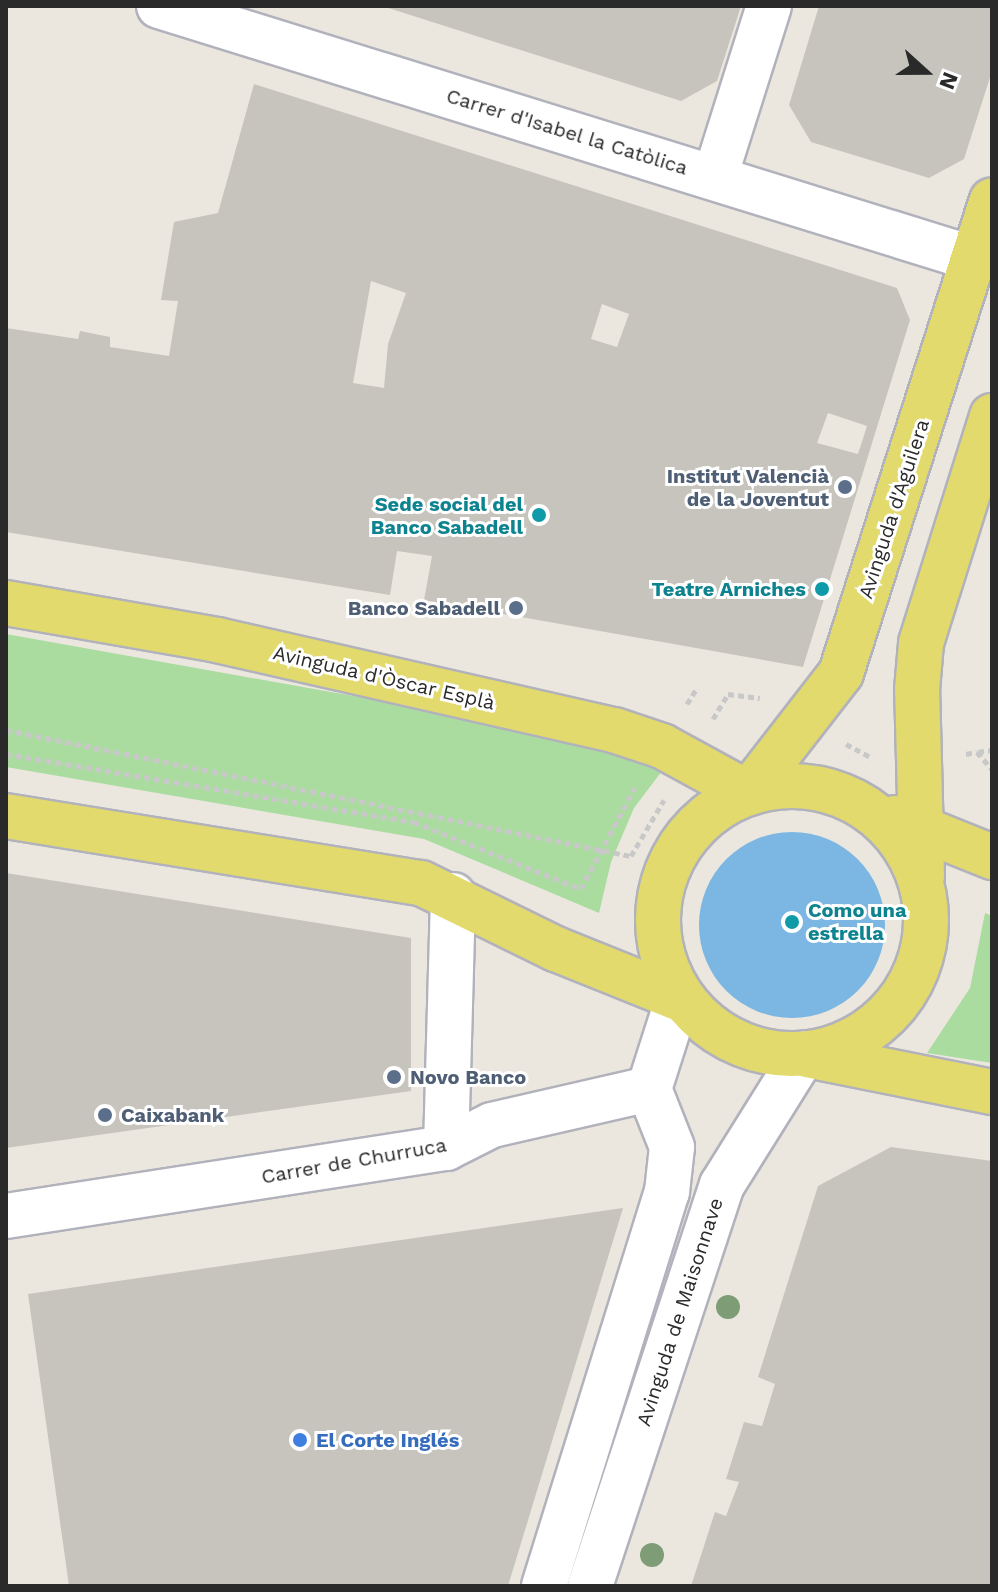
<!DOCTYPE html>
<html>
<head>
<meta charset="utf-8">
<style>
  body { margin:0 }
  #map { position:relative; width:998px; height:1592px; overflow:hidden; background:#ebe7de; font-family:"Work Sans",sans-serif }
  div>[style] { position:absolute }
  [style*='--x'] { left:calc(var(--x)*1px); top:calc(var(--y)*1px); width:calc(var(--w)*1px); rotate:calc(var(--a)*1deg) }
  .green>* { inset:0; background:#aadca0 }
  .water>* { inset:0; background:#7cb6e2 }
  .round { border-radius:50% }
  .building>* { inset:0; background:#c6c4bd }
  .path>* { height:5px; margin-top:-2.5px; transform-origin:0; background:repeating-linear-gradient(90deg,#c8c8c8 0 6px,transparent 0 10px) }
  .roads { filter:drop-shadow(2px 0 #b1b2bc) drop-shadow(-2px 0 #b1b2bc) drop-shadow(0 2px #b1b2bc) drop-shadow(0 -2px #b1b2bc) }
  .minor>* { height:44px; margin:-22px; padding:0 22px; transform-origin:22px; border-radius:22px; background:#fff }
  .major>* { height:44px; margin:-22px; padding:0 22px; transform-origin:22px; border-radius:22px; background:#e2da6c }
  .major>.ring { margin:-22px; padding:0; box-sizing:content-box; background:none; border:44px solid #e2da6c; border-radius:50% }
  .trees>* { width:24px; height:24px; margin:-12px; border-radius:50%; background:#7e9d77 }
  .dots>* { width:22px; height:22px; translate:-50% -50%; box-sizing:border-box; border:4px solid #fff; border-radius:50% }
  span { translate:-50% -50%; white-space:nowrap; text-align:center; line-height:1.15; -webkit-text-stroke:6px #fff; paint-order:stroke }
  .street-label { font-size:20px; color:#2a2a2a }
  .service-label { font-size:20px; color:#4e5e75; font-weight:700 }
  .right { translate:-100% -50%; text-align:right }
  .left { translate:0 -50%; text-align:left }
  .culture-label { font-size:20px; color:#0d838f; font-weight:700 }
  .shop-label { font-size:20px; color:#366cbe; font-weight:700 }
  .frame { position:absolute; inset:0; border:8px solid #2a2a2a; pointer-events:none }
  .north { position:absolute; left:886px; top:32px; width:80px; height:80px; -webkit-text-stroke:6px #fff; paint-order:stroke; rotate:111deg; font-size:22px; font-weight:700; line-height:32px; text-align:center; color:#2a2a2a }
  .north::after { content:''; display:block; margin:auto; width:28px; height:36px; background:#2a2a2a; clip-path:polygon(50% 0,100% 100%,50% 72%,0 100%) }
</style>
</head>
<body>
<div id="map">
  <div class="green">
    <div style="clip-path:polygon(6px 634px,627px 745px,662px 771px,634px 808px,611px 862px,599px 913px,424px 839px,6px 767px)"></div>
    <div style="clip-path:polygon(985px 913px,992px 916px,992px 1063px,927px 1053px,970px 988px)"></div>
  </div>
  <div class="water">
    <div class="round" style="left:699px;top:832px;width:186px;height:186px"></div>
  </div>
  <div class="building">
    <div style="clip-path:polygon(382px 6px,741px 6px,717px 81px,681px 101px)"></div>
    <div style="clip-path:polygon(819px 6px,992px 6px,992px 71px,964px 159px,929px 178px,811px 142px,789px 105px)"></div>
    <div style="clip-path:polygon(evenodd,254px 84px,897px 288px,910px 320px,803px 667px,424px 600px,432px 556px,397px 551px,390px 595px,6px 532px,6px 328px,78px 339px,80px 331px,110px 337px,110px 347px,169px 356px,178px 301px,161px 300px,174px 222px,218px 213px,254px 84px,371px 281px,406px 293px,388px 344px,384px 388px,353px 383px,371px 281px,254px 84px,602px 304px,629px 314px,617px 347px,591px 339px,602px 304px,254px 84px,828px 413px,867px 426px,858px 454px,817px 443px,828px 413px)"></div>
    <div style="clip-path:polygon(6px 873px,411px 938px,411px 1091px,6px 1148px)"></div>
    <div style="clip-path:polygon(891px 1147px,992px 1161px,992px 1586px,691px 1586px,715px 1512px,726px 1516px,739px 1482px,726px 1479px,744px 1422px,762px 1426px,775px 1384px,758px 1377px,818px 1186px)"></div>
    <div style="clip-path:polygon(623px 1208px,508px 1586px,69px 1586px,28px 1294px)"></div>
  </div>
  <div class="path">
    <div style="--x:687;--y:704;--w:19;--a:-58"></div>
    <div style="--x:713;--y:719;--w:29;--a:-59"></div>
    <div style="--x:728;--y:694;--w:32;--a:7"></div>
    <div style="--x:6;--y:730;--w:638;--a:11.4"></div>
    <div style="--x:631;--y:856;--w:65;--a:-59.5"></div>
    <div style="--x:846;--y:744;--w:30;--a:28"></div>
    <div style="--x:978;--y:752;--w:14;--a:-8"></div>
    <div style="--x:6;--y:754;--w:414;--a:9.5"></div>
    <div style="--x:414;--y:822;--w:180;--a:21.9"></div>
    <div style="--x:581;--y:889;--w:115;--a:-62.1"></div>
    <div style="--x:966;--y:754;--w:11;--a:-10"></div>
    <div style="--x:977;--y:752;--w:23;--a:49"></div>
  </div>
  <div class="roads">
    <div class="minor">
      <div style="--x:159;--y:6;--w:854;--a:17.23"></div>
      <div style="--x:715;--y:177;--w:179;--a:-72.5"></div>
      <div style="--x:649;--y:1089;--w:96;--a:-72.3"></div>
      <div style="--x:446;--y:1148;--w:253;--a:-88.4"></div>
      <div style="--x:6;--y:1216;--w:445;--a:-8.8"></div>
      <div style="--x:446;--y:1148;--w:51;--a:-26.6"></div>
      <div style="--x:492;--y:1125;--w:161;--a:-12.9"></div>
      <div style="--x:544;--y:1586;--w:413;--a:-72.7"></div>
      <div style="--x:667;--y:1192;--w:45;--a:-83.7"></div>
      <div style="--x:672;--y:1147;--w:62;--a:-111.6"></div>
      <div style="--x:590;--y:1586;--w:422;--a:-71.8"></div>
      <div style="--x:722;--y:1185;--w:155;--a:-58"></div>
    </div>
    <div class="major">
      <div style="--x:6;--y:603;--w:214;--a:9.9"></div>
      <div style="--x:217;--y:640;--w:407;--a:12.8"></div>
      <div style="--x:614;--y:730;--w:51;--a:18.4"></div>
      <div style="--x:662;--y:746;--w:98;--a:28.7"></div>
      <div class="ring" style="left:658px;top:786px;width:224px;height:224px"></div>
      <div style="--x:748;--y:793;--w:152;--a:-52.2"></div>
      <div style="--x:841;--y:673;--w:496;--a:-72.3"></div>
      <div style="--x:6;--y:816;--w:420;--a:9.2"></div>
      <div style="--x:421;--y:883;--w:150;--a:26.1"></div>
      <div style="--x:556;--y:949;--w:131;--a:21.9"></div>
      <div style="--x:895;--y:818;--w:105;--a:21.9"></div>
      <div style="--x:922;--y:876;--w:186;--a:-91.5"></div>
      <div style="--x:917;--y:690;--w:47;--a:-85.1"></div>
      <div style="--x:921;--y:643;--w:238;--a:-72.6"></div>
      <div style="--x:807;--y:1055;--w:189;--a:11.3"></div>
    </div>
  </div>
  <div class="trees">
    <div style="left:728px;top:1307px"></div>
    <div style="left:652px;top:1555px"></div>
  </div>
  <div class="dots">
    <div style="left:845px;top:487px;background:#5c6f8a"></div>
    <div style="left:539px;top:515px;background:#0f9aa8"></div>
    <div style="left:822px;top:589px;background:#0f9aa8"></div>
    <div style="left:516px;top:608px;background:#5c6f8a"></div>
    <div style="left:792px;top:922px;background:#0f9aa8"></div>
    <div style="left:394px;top:1077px;background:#5c6f8a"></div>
    <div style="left:105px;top:1115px;background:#5c6f8a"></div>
    <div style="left:300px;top:1440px;background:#3f7fe0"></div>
  </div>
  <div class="street-label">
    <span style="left:567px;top:132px;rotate:17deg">Carrer d'Isabel la Catòlica</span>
    <span style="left:894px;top:509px;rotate:-72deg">Avinguda d'Aguilera</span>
    <span style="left:384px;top:678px;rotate:13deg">Avinguda d'Òscar Esplà</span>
    <span style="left:354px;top:1161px;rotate:-10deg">Carrer de Churruca</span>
    <span style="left:680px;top:1312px;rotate:-72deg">Avinguda de Maisonnave</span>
  </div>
  <div class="service-label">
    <span class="right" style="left:829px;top:488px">Institut Valencià<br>de la Joventut</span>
    <span class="right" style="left:500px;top:608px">Banco Sabadell</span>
    <span class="left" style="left:410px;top:1077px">Novo Banco</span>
    <span class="left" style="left:121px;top:1115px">Caixabank</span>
  </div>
  <div class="culture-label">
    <span class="right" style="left:523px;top:516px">Sede social del<br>Banco Sabadell</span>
    <span class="right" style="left:806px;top:589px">Teatre Arniches</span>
    <span class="left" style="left:808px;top:922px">Como una<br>estrella</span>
  </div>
  <div class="shop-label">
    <span class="left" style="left:316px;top:1440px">El Corte Inglés</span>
  </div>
  <div class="frame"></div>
  <div class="north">N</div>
</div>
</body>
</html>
